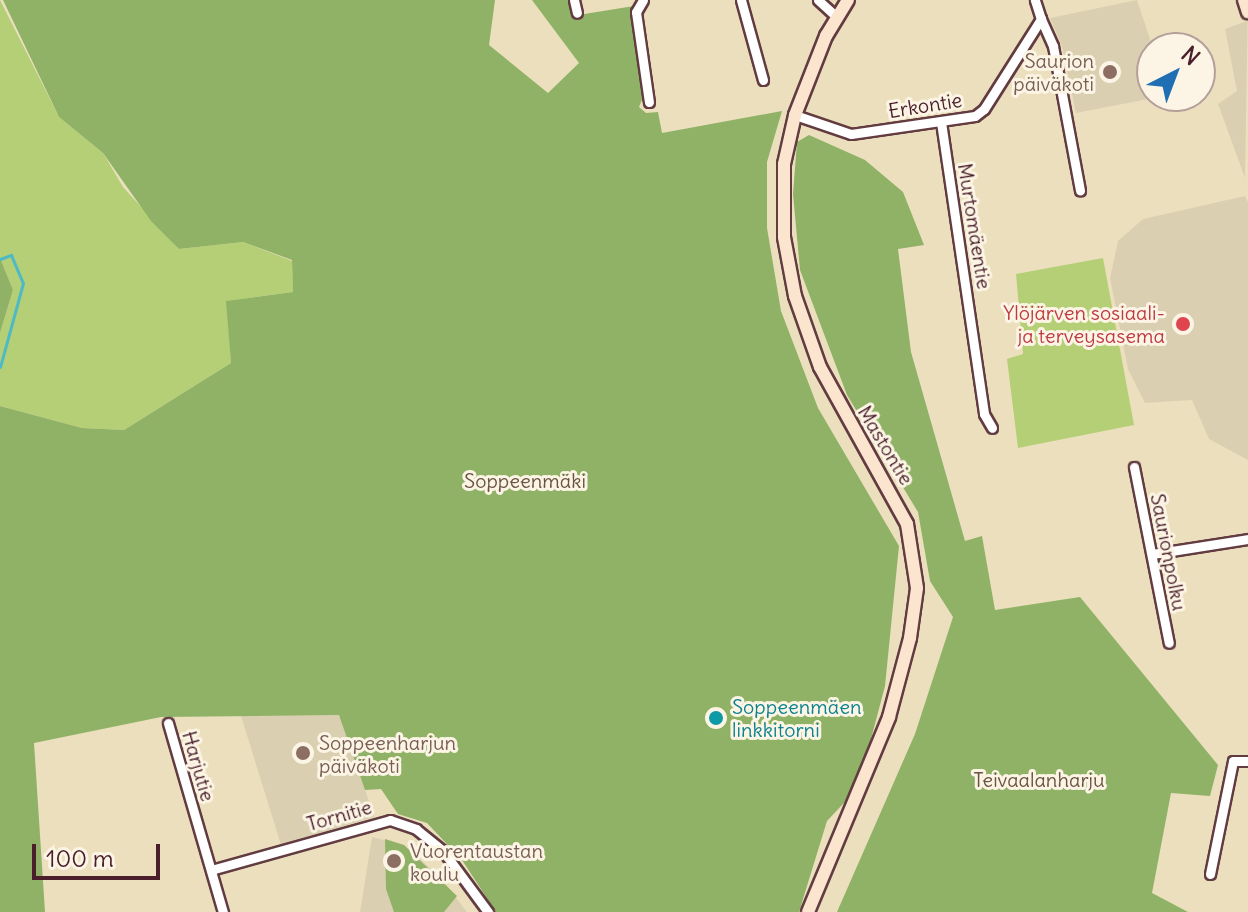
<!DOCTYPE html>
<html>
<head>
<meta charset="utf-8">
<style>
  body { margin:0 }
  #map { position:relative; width:1248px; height:912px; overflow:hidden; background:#ecdfbd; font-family:Delius,sans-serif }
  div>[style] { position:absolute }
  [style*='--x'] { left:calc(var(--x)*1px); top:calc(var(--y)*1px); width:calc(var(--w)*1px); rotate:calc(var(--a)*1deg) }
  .built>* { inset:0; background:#dad0b1 }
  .green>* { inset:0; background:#b4cf75 }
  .forest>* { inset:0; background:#8fb266 }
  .stream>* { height:3px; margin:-1.5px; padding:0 1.5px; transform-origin:1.5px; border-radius:1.5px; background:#4dbac6 }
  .roads { filter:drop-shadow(2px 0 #623c41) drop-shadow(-2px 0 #623c41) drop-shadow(0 2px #623c41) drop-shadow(0 -2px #623c41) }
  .minor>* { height:9px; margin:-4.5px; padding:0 4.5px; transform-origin:4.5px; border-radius:4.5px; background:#fff }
  .secondary>* { height:12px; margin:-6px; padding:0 6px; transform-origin:6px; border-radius:6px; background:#fbe5cf }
  .dots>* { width:22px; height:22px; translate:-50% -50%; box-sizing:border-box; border:4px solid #fcf5e5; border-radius:50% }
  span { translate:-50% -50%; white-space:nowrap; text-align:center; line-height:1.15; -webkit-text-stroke:6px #fcf5e5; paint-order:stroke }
  .education-label { font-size:20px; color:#785e54 }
  .right { translate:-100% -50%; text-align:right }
  .left { translate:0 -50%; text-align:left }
  .street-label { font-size:20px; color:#4a1f2b }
  .health-label { font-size:20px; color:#be3a42 }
  .park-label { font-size:20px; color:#6a5441 }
  .culture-label { font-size:20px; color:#0d838f }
  .north { position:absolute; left:1136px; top:32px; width:80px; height:80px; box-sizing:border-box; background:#fcf5e5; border:2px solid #b59f9b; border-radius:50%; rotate:42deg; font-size:22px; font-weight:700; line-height:32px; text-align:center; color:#4a1f2b }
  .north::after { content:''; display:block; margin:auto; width:28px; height:36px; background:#1f6fb2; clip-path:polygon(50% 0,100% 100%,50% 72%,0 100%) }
  .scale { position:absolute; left:32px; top:844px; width:128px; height:36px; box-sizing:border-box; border:4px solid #4a1f2b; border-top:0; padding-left:10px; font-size:24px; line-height:28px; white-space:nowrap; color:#4a1f2b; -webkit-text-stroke:6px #fcf5e5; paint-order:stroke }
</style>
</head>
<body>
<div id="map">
  <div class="built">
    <div style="clip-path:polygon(1137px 0,1153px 48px,1152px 96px,1164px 96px,1076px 113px,1062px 46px,1050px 18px)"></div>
    <div style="clip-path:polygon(1238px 0,1248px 0,1245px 178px,1218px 104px,1237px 91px,1225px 29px,1247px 21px)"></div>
    <div style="clip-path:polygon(1245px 196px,1248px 202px,1248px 460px,1209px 439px,1192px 400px,1145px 403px,1128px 369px,1110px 278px,1118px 241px,1143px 219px)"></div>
    <div style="clip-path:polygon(340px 715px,374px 817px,281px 845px,241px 716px)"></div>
    <div style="clip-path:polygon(372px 837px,404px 845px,440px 877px,467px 912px,360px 912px)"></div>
  </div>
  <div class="green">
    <div style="clip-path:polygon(0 0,59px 117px,103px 153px,123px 187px,179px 249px,243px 242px,292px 261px,293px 292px,227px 301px,231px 363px,124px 430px,82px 428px,0 406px,0 333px,13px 290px,0 258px)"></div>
    <div style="clip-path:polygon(1103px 258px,1134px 425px,1018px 448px,1007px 359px,1023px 354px,1016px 274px)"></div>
  </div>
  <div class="forest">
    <div style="clip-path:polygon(3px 0,495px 0,489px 45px,548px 93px,579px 63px,532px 0,568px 0,572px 16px,634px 6px,647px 87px,639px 107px,646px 113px,658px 112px,662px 133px,782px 111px,767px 162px,767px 228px,781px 311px,818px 408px,899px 546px,885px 686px,858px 788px,827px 821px,799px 912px,496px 912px,462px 860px,427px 823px,398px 814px,381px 789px,365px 790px,339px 715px,161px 717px,34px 743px,45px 912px,0 912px,0 406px,82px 428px,124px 430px,231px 363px,226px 301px,293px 292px,292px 260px,243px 242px,179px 249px,151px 221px,103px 153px,59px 117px)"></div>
    <div style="clip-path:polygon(809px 135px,865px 160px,903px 192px,924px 245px,898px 249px,911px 352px,965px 541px,982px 536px,995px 610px,1080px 597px,1218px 765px,1210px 796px,1171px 793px,1152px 893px,1188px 912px,837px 912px,915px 734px,953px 617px,930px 581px,918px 512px,847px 395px,800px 270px,793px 194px,797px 142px)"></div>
    <div style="clip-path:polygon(0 258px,13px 290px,0 333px)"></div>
    <div style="clip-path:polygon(385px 839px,404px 845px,457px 896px,444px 912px,394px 912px,386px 889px)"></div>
  </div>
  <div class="stream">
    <div style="--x:0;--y:259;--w:12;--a:-20"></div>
    <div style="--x:11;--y:255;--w:30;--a:67"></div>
    <div style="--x:23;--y:283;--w:87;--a:105.3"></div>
  </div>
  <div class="roads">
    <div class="minor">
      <div style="--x:574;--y:0;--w:13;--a:77"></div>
      <div style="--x:643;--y:0;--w:14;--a:120"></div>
      <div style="--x:636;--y:12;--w:91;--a:81.8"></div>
      <div style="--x:741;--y:0;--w:83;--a:74.6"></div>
      <div style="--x:818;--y:0;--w:24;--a:42"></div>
      <div style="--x:1041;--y:19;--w:30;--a:66"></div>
      <div style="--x:1053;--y:46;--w:147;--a:79.4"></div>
      <div style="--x:795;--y:115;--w:59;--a:18.7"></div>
      <div style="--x:851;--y:134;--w:125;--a:-8.3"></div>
      <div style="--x:975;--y:116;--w:11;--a:-38"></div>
      <div style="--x:984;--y:109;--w:107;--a:-57.7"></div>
      <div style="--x:1041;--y:19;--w:20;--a:-108"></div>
      <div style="--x:941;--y:122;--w:295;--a:81.6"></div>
      <div style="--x:984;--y:414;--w:16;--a:60"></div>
      <div style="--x:1134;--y:467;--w:179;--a:78.8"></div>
      <div style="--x:1152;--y:554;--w:97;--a:-8.9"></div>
      <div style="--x:168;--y:723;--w:197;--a:73.8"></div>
      <div style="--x:211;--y:870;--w:186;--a:-15.6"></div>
      <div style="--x:390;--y:820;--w:28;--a:19"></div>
      <div style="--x:416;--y:829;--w:35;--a:39"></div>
      <div style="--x:443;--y:851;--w:76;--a:53.6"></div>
      <div style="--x:1210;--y:874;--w:115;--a:-78.5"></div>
      <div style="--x:1233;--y:761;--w:15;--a:0"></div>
    </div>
    <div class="secondary">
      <div style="--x:1244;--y:0;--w:13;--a:72"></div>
      <div style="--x:808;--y:912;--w:211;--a:-67.4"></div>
      <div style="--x:889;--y:717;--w:82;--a:-75.1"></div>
      <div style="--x:910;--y:638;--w:50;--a:-82"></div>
      <div style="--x:917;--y:588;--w:65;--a:-98.9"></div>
      <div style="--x:907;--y:524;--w:179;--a:-119"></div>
      <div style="--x:820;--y:367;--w:75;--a:-109.4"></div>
      <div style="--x:795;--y:296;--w:60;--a:-100.6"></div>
      <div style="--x:784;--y:237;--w:73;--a:-90"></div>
      <div style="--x:784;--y:164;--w:50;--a:-77.3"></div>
      <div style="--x:795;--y:115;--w:85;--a:-68.6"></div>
      <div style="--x:826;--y:36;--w:42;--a:-58.6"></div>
    </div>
  </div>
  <div class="dots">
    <div style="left:1110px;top:72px;background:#8d6e63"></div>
    <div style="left:1183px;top:324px;background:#e0444e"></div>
    <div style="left:716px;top:718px;background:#0f9aa8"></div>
    <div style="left:303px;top:753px;background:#8d6e63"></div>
    <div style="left:394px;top:861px;background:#8d6e63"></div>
  </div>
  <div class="education-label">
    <span class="right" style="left:1094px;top:72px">Saurion<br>päiväkoti</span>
    <span class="left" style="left:319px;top:754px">Soppeenharjun<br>päiväkoti</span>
    <span class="left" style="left:410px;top:862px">Vuorentaustan<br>koulu</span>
  </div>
  <div class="street-label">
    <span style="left:925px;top:105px;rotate:-9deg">Erkontie</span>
    <span style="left:975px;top:226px;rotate:81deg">Murtomäentie</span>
    <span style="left:886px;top:445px;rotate:59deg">Mastontie</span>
    <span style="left:1169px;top:552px;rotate:79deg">Saurionpolku</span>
    <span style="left:199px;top:766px;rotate:74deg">Harjutie</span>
    <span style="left:339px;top:815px;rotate:-16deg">Tornitie</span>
  </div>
  <div class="health-label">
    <span class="right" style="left:1165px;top:324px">Ylöjärven sosiaali-<br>ja terveysasema</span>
  </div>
  <div class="park-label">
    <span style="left:525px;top:480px">Soppeenmäki</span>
    <span style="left:1039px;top:779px">Teivaalanharju</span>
  </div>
  <div class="culture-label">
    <span class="left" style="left:732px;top:718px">Soppeenmäen<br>linkkitorni</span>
  </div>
  <div class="north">N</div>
  <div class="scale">100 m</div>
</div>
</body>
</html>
